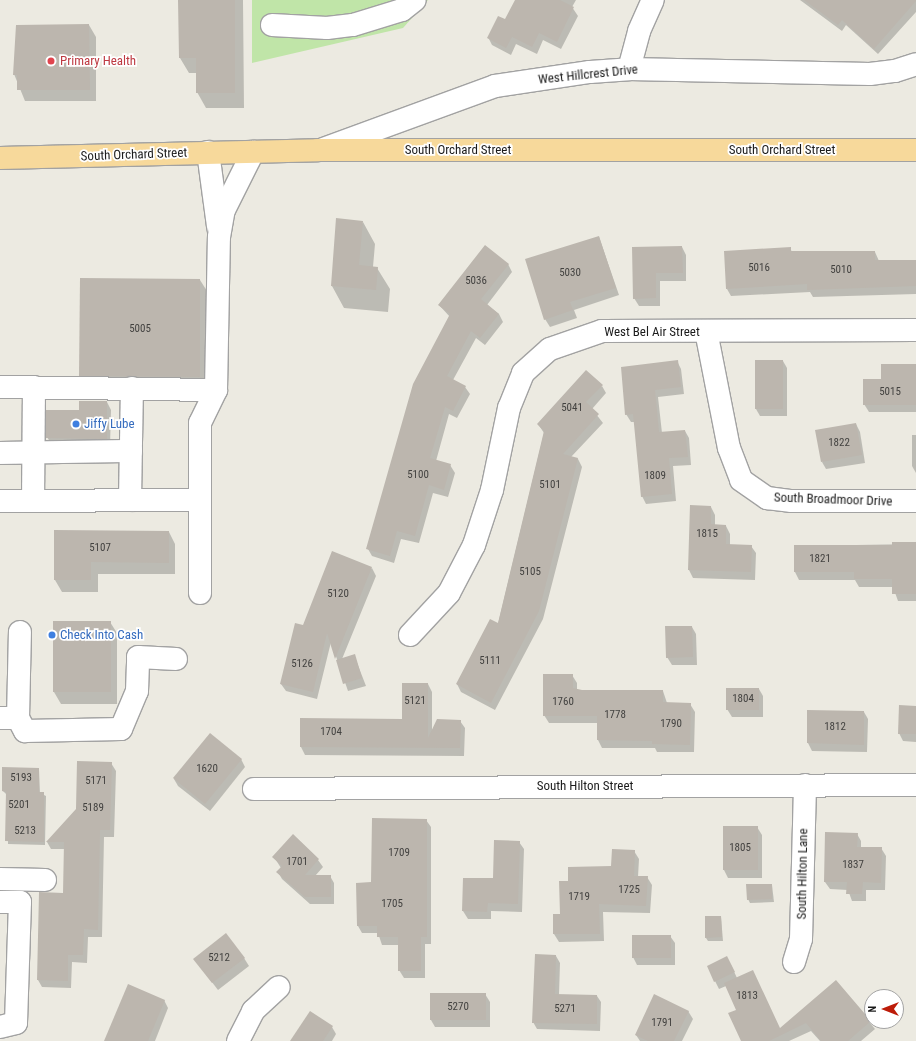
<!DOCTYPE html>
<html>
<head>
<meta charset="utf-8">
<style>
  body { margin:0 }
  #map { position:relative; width:916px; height:1041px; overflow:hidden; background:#eceae1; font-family:"Roboto Condensed",sans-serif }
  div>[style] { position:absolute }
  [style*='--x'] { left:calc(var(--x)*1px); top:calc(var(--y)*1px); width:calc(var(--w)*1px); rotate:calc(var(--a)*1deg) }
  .grass>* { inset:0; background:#c0e5a8 }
  .shadow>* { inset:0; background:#0003 }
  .building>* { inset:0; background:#bcb6ae }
  .roads { filter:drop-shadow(1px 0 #a2a2a2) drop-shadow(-1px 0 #a2a2a2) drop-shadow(0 1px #a2a2a2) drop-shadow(0 -1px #a2a2a2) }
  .minor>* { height:22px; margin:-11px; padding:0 11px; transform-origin:11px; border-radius:11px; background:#fff }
  .major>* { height:22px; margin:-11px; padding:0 11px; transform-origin:11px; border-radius:11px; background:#f7d99b }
  .dots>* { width:11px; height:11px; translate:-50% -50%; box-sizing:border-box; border:2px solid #fff; border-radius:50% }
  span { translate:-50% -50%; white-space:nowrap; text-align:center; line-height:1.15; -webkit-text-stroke:3.5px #fff; paint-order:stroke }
  .number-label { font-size:11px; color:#434240 }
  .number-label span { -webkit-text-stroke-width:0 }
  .health-label { font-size:13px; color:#be3a42 }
  .left { translate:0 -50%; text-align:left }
  .street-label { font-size:13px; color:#1b1b1b }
  .shop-label { font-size:13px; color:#366cbe }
  .north { position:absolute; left:864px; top:989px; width:40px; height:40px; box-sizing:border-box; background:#fff; border:1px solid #a4a4a4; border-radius:50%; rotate:270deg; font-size:11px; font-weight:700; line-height:16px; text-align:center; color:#1b1b1b }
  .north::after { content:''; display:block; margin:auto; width:14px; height:18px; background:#bd1c09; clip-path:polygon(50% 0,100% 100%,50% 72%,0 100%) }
</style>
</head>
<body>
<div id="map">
  <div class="grass">
    <div style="clip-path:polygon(252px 0,428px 0,403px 28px,252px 63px)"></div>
  </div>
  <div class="shadow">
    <div style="clip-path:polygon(179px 0,243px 0,244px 108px,206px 108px,197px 92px,197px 73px,189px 73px,180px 58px)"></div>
    <div style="clip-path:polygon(516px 0,576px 0,572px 7px,578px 16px,561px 49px,543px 40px,537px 54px,516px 44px,511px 55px,492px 45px,488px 37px,506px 21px)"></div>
    <div style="clip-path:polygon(800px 0,916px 0,916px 12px,878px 54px,846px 25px,842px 31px)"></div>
    <div style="clip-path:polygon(89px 25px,96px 37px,96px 101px,25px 101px,14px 74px)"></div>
    <div style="clip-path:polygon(363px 222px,375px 244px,373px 267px,377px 268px,390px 289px,388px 312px,344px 308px,332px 286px)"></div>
    <div style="clip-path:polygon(599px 237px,619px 295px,574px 310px,577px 318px,550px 327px,545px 319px)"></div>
    <div style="clip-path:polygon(682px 247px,686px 255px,686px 281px,660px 281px,660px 306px,639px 306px,634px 298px,633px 248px)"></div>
    <div style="clip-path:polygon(790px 248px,792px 252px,875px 252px,879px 261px,916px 261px,916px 294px,813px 297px,810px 292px,731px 296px,727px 289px)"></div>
    <div style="clip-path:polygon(508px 264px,512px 272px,487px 305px,499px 314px,503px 322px,485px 345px,476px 338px,453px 380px,465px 387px,470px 394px,457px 418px,449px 414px,436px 461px,450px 465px,455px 473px,448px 497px,433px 493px,419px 543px,401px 539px,394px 563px,372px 556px,368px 549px,450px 317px,439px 305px)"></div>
    <div style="clip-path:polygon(200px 280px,207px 291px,206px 389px,87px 387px,80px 375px)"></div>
    <div style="clip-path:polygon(677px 361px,681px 369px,684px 394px,658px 397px,662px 433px,685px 431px,689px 438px,691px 465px,673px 466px,676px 501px,646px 504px,642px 496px,635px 422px,631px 422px,626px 414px)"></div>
    <div style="clip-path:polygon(783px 361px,787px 368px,787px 416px,760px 416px,756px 409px)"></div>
    <div style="clip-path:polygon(916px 365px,916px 412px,869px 412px,864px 404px)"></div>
    <div style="clip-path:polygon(602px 386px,606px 393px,592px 409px,603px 423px,571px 457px,578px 459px,582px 467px,543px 619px,495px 710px,461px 692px,457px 684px,498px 624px,544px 433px,538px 424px)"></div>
    <div style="clip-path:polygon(107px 402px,111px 410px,110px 446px,52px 445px,47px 437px)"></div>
    <div style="clip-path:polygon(856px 424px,860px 432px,865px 463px,826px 469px,822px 462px)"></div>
    <div style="clip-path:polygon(912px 435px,916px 435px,916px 473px,912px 466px)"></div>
    <div style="clip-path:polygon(711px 507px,715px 515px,715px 526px,726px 526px,730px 534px,730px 545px,751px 546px,756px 553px,755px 580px,693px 578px,689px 570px)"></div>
    <div style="clip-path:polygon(55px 531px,169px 532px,175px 544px,175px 574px,98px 574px,98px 592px,62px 592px,55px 580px)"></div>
    <div style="clip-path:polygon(916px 544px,916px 601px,898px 601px,893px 587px,859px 587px,855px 580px,799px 580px,795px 572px,795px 546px)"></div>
    <div style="clip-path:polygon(372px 568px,376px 576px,342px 659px,354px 655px,366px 686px,348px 691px,331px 642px,317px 699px,286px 691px,281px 684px,303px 626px)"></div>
    <div style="clip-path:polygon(54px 622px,110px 622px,117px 633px,117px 704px,61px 704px,54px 692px)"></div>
    <div style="clip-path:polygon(692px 627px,696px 634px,697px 665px,672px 665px,667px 657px)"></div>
    <div style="clip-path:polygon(572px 675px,577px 683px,577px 690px,663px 691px,667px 703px,690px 704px,695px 712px,694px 752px,657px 752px,655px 748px,602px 748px,598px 740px,598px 723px,549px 723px,544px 715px)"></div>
    <div style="clip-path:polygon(428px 684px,432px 692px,432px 732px,460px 721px,465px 728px,464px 756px,305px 755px,301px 747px,403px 720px)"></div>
    <div style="clip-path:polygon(759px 689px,763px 696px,763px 717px,732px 717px,727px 709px)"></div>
    <div style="clip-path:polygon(916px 707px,916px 742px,903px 741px,899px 733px)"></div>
    <div style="clip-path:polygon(808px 711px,864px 712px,868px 719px,867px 752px,812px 751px,808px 743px)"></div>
    <div style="clip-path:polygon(241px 759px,245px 767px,210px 811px,178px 786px,174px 779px)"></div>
    <div style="clip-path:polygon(111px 763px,116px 771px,114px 837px,104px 837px,102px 937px,88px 937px,87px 963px,72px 962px,71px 988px,42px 987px,38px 980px,64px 894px,65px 849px,51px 849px,47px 842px,77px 809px)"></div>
    <div style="clip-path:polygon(39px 769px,40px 793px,46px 796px,45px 845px,8px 844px,7px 795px,3px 791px)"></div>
    <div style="clip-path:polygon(426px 820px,431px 827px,431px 944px,425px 944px,425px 978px,404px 978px,399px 970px,399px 945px,382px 945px,378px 933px,362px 933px,358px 926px,372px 883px)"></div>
    <div style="clip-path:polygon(724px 827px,757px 827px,762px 835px,762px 878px,728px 878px,724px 870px)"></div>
    <div style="clip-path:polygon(857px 834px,861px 841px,861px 848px,881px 848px,886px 856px,885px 890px,866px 890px,866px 901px,852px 901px,848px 890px,830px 889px,825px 882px)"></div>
    <div style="clip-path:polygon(519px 842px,524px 849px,522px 912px,491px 911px,491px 919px,468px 919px,463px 911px,494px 879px)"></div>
    <div style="clip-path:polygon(634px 851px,639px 859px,638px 877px,647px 877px,652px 885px,650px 913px,603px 912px,604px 941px,559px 942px,554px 934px,554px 915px,561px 915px,569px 882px,612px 867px)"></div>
    <div style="clip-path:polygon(274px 857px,318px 860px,323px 867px,315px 876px,330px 876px,334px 883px,334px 904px,310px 904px,282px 879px,278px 872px,281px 868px)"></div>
    <div style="clip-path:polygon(772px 885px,774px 902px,750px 903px,748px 899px)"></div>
    <div style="clip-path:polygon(721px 917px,723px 941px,708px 941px,706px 938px)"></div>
    <div style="clip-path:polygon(670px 936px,675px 943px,675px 965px,637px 965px,633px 957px)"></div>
    <div style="clip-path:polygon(556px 956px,560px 963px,559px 995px,597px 996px,601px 1002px,600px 1031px,537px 1029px,533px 1022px)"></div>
    <div style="clip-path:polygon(244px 958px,249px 966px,218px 990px,195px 960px)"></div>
    <div style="clip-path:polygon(731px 965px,737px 978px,780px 1029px,836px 982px,875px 1029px,861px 1041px,820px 1041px,811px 1031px,789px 1041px,742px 1041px,737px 1010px,726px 986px,719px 989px,708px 967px)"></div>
    <div style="clip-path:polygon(485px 994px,490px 1002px,490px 1027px,435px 1027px,431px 1020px)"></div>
    <div style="clip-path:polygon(164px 1000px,168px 1008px,155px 1041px,105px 1041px)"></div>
    <div style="clip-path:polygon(688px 1011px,693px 1019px,682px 1041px,640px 1041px,636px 1035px)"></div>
    <div style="clip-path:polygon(332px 1027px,336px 1034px,332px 1041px,291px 1041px)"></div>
  </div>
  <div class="building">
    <div style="clip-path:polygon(178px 0,235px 0,235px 93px,196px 93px,196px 58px,179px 58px)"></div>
    <div style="clip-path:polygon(515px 0,560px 0,574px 7px,557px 42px,539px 33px,532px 47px,512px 37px,506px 48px,487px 38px,498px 16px,505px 19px)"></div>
    <div style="clip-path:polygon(804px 0,916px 0,916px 1px,874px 49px,842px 20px,838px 25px)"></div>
    <div style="clip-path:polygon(89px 24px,90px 90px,17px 90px,17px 75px,13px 75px,16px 25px)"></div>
    <div style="clip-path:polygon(336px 218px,363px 221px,359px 265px,378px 267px,376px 290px,331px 286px)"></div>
    <div style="clip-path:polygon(599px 236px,616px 288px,570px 302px,573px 310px,544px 320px,525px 259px)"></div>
    <div style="clip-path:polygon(485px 245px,509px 264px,481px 299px,499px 314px,480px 338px,471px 331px,447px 376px,466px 386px,453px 411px,445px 407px,430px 458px,451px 464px,444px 490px,429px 485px,415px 536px,397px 531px,390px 556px,366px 549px,413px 384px,450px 314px,438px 305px)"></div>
    <div style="clip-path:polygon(682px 246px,683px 273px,656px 273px,656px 298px,633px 299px,632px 247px)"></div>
    <div style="clip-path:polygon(791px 247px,791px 251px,875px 251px,875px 260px,916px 260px,916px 286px,807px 290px,807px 284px,726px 289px,724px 251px)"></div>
    <div style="clip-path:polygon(80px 278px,200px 279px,200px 377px,79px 376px)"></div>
    <div style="clip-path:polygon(678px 360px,681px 387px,655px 390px,659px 432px,685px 430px,688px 457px,669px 458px,672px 494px,641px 497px,633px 414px,625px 415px,621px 367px)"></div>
    <div style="clip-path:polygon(755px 360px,783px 360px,783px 409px,755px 409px)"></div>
    <div style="clip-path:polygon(881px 364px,916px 364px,916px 405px,863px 405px,863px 379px,881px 379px)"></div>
    <div style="clip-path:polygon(586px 370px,603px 385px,586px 402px,599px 414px,563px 454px,578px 458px,539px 611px,491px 703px,456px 684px,490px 619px,498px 623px,544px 431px,537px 424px)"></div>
    <div style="clip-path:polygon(79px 401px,107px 401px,107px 439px,46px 438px,46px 410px,79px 410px)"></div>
    <div style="clip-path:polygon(856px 423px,862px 455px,821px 462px,815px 430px)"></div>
    <div style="clip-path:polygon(690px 505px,711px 506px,711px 524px,726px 525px,726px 544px,752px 545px,751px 572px,688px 570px)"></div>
    <div style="clip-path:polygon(54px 530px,169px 531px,169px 563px,91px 562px,91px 580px,54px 580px)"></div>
    <div style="clip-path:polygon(892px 542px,916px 542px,916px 594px,892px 594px,892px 579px,854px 579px,854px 572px,794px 572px,794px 545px,892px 545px)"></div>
    <div style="clip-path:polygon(332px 551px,372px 567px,335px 659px,327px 633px,313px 692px,280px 684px,295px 623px,303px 625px)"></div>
    <div style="clip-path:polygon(53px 621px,111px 621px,111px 692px,53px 692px)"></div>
    <div style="clip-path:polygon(665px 626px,692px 626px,693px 657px,666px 658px)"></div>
    <div style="clip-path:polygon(355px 654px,362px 678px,343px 684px,336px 660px)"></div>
    <div style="clip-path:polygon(543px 674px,573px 674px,573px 688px,582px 690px,663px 690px,663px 702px,691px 703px,690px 745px,652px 744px,652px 741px,597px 740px,597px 716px,543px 716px)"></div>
    <div style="clip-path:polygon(402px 683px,428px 683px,428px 738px,437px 719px,461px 720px,460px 748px,300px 747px,300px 718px,402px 719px)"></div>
    <div style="clip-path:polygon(726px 688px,759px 688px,759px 710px,726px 710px)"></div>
    <div style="clip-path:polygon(899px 705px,916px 706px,916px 734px,898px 734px)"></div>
    <div style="clip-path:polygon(807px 710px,864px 711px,864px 745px,807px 743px)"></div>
    <div style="clip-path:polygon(210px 733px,242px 759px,205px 804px,173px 778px)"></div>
    <div style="clip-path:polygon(77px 761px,112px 762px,110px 830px,100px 830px,98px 930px,84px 929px,83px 955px,68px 955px,68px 981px,37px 980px,39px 892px,63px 893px,64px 842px,46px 842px,76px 809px)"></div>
    <div style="clip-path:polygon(2px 767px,39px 768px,39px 792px,44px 792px,44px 842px,5px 841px,6px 792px,2px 791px)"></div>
    <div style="clip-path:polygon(372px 818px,427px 819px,427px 937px,421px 937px,421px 971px,398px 971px,398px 937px,377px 937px,377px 926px,357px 926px,356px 883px,371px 882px)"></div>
    <div style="clip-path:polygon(723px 826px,758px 826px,758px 870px,723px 870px)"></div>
    <div style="clip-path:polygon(825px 832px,858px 833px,857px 847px,882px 847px,881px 883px,863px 882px,862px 894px,846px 894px,847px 882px,824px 882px)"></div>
    <div style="clip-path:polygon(293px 834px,319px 859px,305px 875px,331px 875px,331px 897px,305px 897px,276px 872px,282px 866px,272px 857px)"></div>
    <div style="clip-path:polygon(494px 840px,520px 841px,518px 904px,488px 903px,487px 912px,462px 911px,463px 878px,493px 878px)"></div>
    <div style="clip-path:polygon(612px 849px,635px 850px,634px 876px,648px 876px,646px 906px,599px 904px,600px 934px,553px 934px,553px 914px,560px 914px,559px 881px,568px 881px,568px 867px,611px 866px)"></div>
    <div style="clip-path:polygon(746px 884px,772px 884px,772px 899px,747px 900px)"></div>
    <div style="clip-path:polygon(705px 916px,721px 916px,722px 937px,705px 938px)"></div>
    <div style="clip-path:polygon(226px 933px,245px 958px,212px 983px,193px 959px)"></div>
    <div style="clip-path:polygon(632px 935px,671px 935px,671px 958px,632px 958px)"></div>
    <div style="clip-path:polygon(535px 954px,556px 955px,555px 994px,597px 995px,597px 1024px,532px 1023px)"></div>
    <div style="clip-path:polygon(727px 956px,735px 972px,714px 982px,707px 966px)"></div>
    <div style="clip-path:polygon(753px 970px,780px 1028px,836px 980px,871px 1021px,848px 1041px,821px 1041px,806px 1023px,769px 1041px,741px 1041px,728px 1013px,736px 1010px,724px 983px)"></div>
    <div style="clip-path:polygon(128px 984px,165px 1000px,148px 1041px,104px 1041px)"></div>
    <div style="clip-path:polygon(430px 993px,486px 993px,486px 1020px,430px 1020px)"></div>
    <div style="clip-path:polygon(654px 994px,689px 1011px,674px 1041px,648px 1041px,635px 1035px)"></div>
    <div style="clip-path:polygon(310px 1011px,333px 1026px,323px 1041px,290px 1041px)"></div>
  </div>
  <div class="roads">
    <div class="minor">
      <div style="--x:272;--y:25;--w:55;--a:3.1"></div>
      <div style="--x:327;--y:28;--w:26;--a:-7"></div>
      <div style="--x:353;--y:25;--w:51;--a:-17"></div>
      <div style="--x:402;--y:10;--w:16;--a:-38"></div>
      <div style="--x:629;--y:69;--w:39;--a:-75"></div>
      <div style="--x:639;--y:31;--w:34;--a:-66"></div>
      <div style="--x:323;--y:149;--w:183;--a:-20.1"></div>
      <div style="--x:495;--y:86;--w:96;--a:-8.4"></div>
      <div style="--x:590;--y:72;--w:39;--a:-4"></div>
      <div style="--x:629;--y:69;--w:241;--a:1.2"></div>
      <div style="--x:870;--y:74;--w:25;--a:-7"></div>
      <div style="--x:895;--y:71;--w:22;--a:-18"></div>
      <div style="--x:208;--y:152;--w:75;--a:82.3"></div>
      <div style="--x:706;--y:331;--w:119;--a:78.9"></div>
      <div style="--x:729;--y:448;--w:34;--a:69"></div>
      <div style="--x:741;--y:480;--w:32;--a:35"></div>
      <div style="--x:767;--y:498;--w:25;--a:7"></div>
      <div style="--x:792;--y:501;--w:124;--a:0"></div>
      <div style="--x:0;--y:387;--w:216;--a:0.8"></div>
      <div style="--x:0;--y:453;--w:131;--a:-0.9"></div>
      <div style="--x:130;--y:500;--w:112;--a:-89"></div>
      <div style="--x:0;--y:501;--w:200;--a:-0.3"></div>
      <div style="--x:33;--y:501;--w:114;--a:-89.5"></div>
      <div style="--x:200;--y:593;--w:170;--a:-90"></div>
      <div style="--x:200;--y:423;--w:37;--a:-64"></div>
      <div style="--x:216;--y:390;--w:153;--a:-88.9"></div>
      <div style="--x:219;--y:237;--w:27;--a:-80"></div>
      <div style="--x:224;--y:210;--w:65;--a:-63.4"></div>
      <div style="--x:410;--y:635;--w:57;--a:-47.1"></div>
      <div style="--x:449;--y:593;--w:54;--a:-62.5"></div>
      <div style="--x:474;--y:545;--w:58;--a:-71.9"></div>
      <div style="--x:492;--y:490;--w:84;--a:-78.3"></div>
      <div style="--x:509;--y:408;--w:38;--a:-68"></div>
      <div style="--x:523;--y:373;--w:36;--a:-42"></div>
      <div style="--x:550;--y:349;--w:55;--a:-19.1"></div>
      <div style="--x:602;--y:331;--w:314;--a:-0.2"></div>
      <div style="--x:0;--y:718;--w:18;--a:0"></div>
      <div style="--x:18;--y:718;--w:86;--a:-88.7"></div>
      <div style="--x:18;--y:718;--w:15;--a:62"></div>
      <div style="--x:25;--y:731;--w:96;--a:-1.2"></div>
      <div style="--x:121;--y:729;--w:41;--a:-67.2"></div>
      <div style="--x:137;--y:691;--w:34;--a:-88"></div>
      <div style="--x:138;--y:657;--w:38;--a:3"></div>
      <div style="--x:254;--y:789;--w:662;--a:-0.35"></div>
      <div style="--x:0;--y:879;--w:45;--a:1.3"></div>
      <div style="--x:0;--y:902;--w:20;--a:0"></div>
      <div style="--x:20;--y:902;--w:121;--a:91.9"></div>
      <div style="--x:16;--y:1023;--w:16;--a:166"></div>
      <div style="--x:794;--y:962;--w:24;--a:-73"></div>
      <div style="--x:801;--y:939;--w:154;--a:-88.5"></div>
      <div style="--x:238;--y:1041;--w:34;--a:-63"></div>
      <div style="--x:253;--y:1011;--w:35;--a:-43"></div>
    </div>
    <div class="major">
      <div style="--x:0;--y:158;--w:318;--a:-1.4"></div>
      <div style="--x:318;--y:150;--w:598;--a:0"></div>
    </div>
  </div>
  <div class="dots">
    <div style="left:51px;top:61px;background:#e0444e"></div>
    <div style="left:76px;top:424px;background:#3f7fe0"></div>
    <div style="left:52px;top:635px;background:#3f7fe0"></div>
  </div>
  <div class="number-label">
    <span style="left:759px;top:268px">5016</span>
    <span style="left:841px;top:270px">5010</span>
    <span style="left:570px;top:273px">5030</span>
    <span style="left:476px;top:281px">5036</span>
    <span style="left:140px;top:329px">5005</span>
    <span style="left:890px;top:392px">5015</span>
    <span style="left:572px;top:408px">5041</span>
    <span style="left:839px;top:443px">1822</span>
    <span style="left:418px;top:475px">5100</span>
    <span style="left:655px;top:476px">1809</span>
    <span style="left:550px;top:485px">5101</span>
    <span style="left:707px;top:534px">1815</span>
    <span style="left:100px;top:548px">5107</span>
    <span style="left:820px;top:559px">1821</span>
    <span style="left:530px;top:572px">5105</span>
    <span style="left:338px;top:594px">5120</span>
    <span style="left:490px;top:661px">5111</span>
    <span style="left:302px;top:664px">5126</span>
    <span style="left:743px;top:699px">1804</span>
    <span style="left:415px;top:701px">5121</span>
    <span style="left:563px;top:702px">1760</span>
    <span style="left:615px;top:715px">1778</span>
    <span style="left:671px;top:724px">1790</span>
    <span style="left:835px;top:727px">1812</span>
    <span style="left:331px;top:732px">1704</span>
    <span style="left:207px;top:769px">1620</span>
    <span style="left:21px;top:778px">5193</span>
    <span style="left:96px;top:781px">5171</span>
    <span style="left:19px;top:805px">5201</span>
    <span style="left:93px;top:808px">5189</span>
    <span style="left:25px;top:831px">5213</span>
    <span style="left:740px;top:848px">1805</span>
    <span style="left:399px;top:853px">1709</span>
    <span style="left:297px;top:862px">1701</span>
    <span style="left:853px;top:865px">1837</span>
    <span style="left:629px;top:890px">1725</span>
    <span style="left:579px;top:897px">1719</span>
    <span style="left:392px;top:904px">1705</span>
    <span style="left:219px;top:958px">5212</span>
    <span style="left:747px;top:996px">1813</span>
    <span style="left:458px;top:1007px">5270</span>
    <span style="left:565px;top:1009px">5271</span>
    <span style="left:662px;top:1023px">1791</span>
  </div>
  <div class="health-label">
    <span class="left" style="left:60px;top:61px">Primary Health</span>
  </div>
  <div class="street-label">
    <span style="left:588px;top:75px;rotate:-6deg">West Hillcrest Drive</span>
    <span style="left:458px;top:150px">South Orchard Street</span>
    <span style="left:782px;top:150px">South Orchard Street</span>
    <span style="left:134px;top:155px;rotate:-2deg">South Orchard Street</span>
    <span style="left:652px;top:332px">West Bel Air Street</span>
    <span style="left:833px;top:500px;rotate:2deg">South Broadmoor Drive</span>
    <span style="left:585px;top:786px">South Hilton Street</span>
    <span style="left:803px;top:874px;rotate:-89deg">South Hilton Lane</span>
  </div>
  <div class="shop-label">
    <span class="left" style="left:84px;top:424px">Jiffy Lube</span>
    <span class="left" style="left:60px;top:635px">Check Into Cash</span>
  </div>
  <div class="north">N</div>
</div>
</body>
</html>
